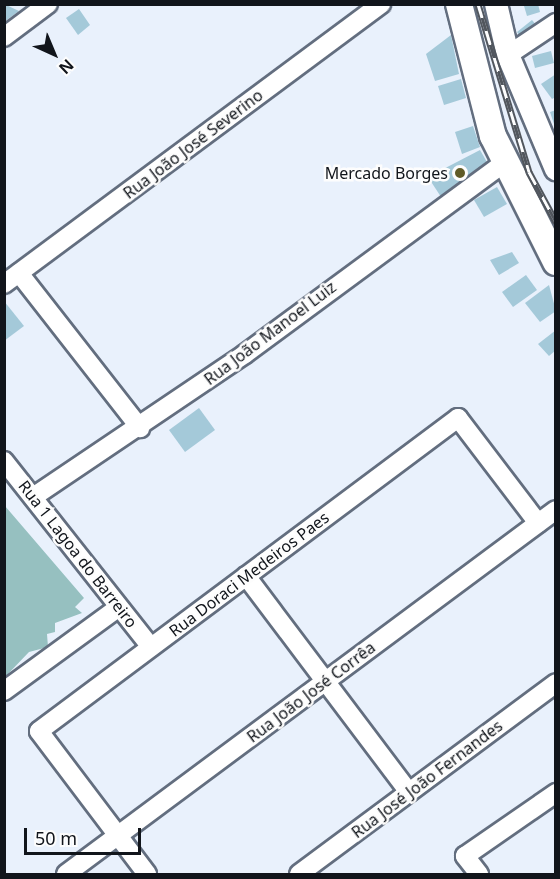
<!DOCTYPE html>
<html>
<head>
<meta charset="utf-8">
<style>
  body { margin:0 }
  #map { position:relative; width:560px; height:879px; overflow:hidden; background:#e9f1fc; font-family:"Noto Sans",sans-serif }
  div>[style] { position:absolute }
  [style*='--x'] { left:calc(var(--x)*1px); top:calc(var(--y)*1px); width:calc(var(--w)*1px); rotate:calc(var(--a)*1deg) }
  .water>* { inset:0; background:#96c0c0 }
  .building>* { inset:0; background:#a4c9d9 }
  .roads { filter:drop-shadow(2px 0 #636e7f) drop-shadow(-2px 0 #636e7f) drop-shadow(0 2px #636e7f) drop-shadow(0 -2px #636e7f) }
  .minor>* { height:18px; margin:-9px; padding:0 9px; transform-origin:9px; border-radius:9px; background:#fff }
  .tertiary>* { height:22px; margin:-11px; padding:0 11px; transform-origin:11px; border-radius:11px; background:#fff }
  .secondary>* { height:26px; margin:-13px; padding:0 13px; transform-origin:13px; border-radius:13px; background:#fff }
  .rail>* { height:7px; margin-top:-3.5px; transform-origin:0; background:repeating-linear-gradient(90deg,#fdfdfd 0 14px,#51565d 0 28px); box-sizing:border-box; border-block:2px solid #51565d }
  .dots>* { width:16px; height:16px; translate:-50% -50%; box-sizing:border-box; border:3px solid #fdfdfd; border-radius:50% }
  span { translate:-50% -50%; white-space:nowrap; text-align:center; line-height:1.15; -webkit-text-stroke:5px #fdfdfd; paint-order:stroke }
  .street-label { font-size:16px; color:#11151b }
  .poi-label { font-size:16px; color:#11151b }
  .right { translate:-100% -50%; text-align:right }
  .frame { position:absolute; inset:0; border:6px solid #11151b; pointer-events:none }
  .north { position:absolute; left:24px; top:24px; width:60px; height:60px; -webkit-text-stroke:4px #fdfdfd; paint-order:stroke; rotate:136deg; font-size:16px; font-weight:700; line-height:24px; text-align:center; color:#11151b }
  .north::after { content:''; display:block; margin:auto; width:21px; height:27px; background:#11151b; clip-path:polygon(50% 0,100% 100%,50% 72%,0 100%) }
  .scale { position:absolute; left:24px; top:828px; width:117px; height:27px; box-sizing:border-box; border:3px solid #11151b; border-top:0; padding-left:8px; font-size:18px; line-height:21px; white-space:nowrap; color:#11151b; -webkit-text-stroke:4px #fdfdfd; paint-order:stroke }
</style>
</head>
<body>
<div id="map">
  <div class="water">
    <div style="clip-path:polygon(5px 506px,84px 598px,75px 607px,82px 613px,55px 623px,55px 632px,47px 634px,48px 647px,29px 652px,5px 677px)"></div>
  </div>
  <div class="building">
    <div style="clip-path:polygon(4px 4px,19px 11px,4px 22px)"></div>
    <div style="clip-path:polygon(530px 4px,538px 4px,540px 12px,527px 16px,524px 6px)"></div>
    <div style="clip-path:polygon(79px 9px,90px 25px,78px 35px,66px 18px)"></div>
    <div style="clip-path:polygon(532px 20px,540px 30px,524px 42px,517px 32px)"></div>
    <div style="clip-path:polygon(451px 35px,459px 74px,435px 81px,426px 54px)"></div>
    <div style="clip-path:polygon(551px 51px,554px 63px,535px 68px,532px 56px)"></div>
    <div style="clip-path:polygon(556px 74px,556px 97px,552px 99px,541px 84px)"></div>
    <div style="clip-path:polygon(461px 79px,466px 98px,444px 105px,438px 86px)"></div>
    <div style="clip-path:polygon(556px 110px,556px 127px,555px 127px,550px 112px)"></div>
    <div style="clip-path:polygon(473px 126px,480px 147px,462px 154px,455px 132px)"></div>
    <div style="clip-path:polygon(480px 150px,491px 169px,443px 200px,428px 177px)"></div>
    <div style="clip-path:polygon(497px 187px,507px 204px,484px 217px,474px 200px)"></div>
    <div style="clip-path:polygon(512px 252px,519px 263px,499px 275px,490px 260px)"></div>
    <div style="clip-path:polygon(526px 275px,537px 290px,513px 307px,502px 292px)"></div>
    <div style="clip-path:polygon(549px 285px,556px 311px,540px 322px,525px 303px)"></div>
    <div style="clip-path:polygon(4px 301px,24px 326px,4px 341px)"></div>
    <div style="clip-path:polygon(556px 330px,556px 350px,549px 356px,538px 344px)"></div>
    <div style="clip-path:polygon(199px 408px,215px 430px,185px 452px,169px 430px)"></div>
  </div>
  <div class="roads">
    <div class="minor">
      <div style="--x:4;--y:37;--w:55;--a:-36.9"></div>
      <div style="--x:508;--y:55;--w:58;--a:-33.7"></div>
      <div style="--x:19;--y:273;--w:197;--a:52"></div>
      <div style="--x:4;--y:284;--w:470;--a:-36.6"></div>
      <div style="--x:4;--y:461;--w:237;--a:51.7"></div>
      <div style="--x:33;--y:497;--w:256;--a:-34"></div>
      <div style="--x:245;--y:354;--w:322;--a:-36.4"></div>
      <div style="--x:246;--y:576;--w:271;--a:53"></div>
      <div style="--x:4;--y:691;--w:142;--a:-36.1"></div>
      <div style="--x:66;--y:874;--w:610;--a:-36.61"></div>
      <div style="--x:147;--y:874;--w:179;--a:-127.1"></div>
      <div style="--x:39;--y:731;--w:523;--a:-36.76"></div>
      <div style="--x:458;--y:418;--w:132;--a:52.7"></div>
      <div style="--x:299;--y:874;--w:320;--a:-36.6"></div>
      <div style="--x:479;--y:874;--w:23;--a:-128"></div>
      <div style="--x:465;--y:856;--w:111;--a:-34.7"></div>
    </div>
    <div class="tertiary">
      <div style="--x:496;--y:4;--w:52;--a:76.8"></div>
      <div style="--x:508;--y:55;--w:124;--a:67.2"></div>
    </div>
    <div class="secondary">
      <div style="--x:459;--y:4;--w:136;--a:75.6"></div>
      <div style="--x:493;--y:136;--w:141;--a:63.4"></div>
    </div>
  </div>
  <div class="rail">
    <div style="--x:478;--y:4;--w:176;--a:73.1"></div>
    <div style="--x:529;--y:172;--w:57;--a:61.6"></div>
  </div>
  <div class="dots">
    <div style="left:460px;top:173px;background:#605b27"></div>
  </div>
  <div class="street-label">
    <span style="left:193px;top:144px;rotate:-37deg">Rua João José Severino</span>
    <span style="left:270px;top:333px;rotate:-37deg">Rua João Manoel Luiz</span>
    <span style="left:78px;top:554px;rotate:52deg">Rua 1 Lagoa do Barreiro</span>
    <span style="left:249px;top:574px;rotate:-37deg">Rua Doraci Medeiros Paes</span>
    <span style="left:311px;top:692px;rotate:-37deg">Rua João José Corrêa</span>
    <span style="left:427px;top:779px;rotate:-37deg">Rua José João Fernandes</span>
  </div>
  <div class="poi-label">
    <span class="right" style="left:448px;top:173px">Mercado Borges</span>
  </div>
  <div class="frame"></div>
  <div class="north">N</div>
  <div class="scale">50 m</div>
</div>
</body>
</html>
